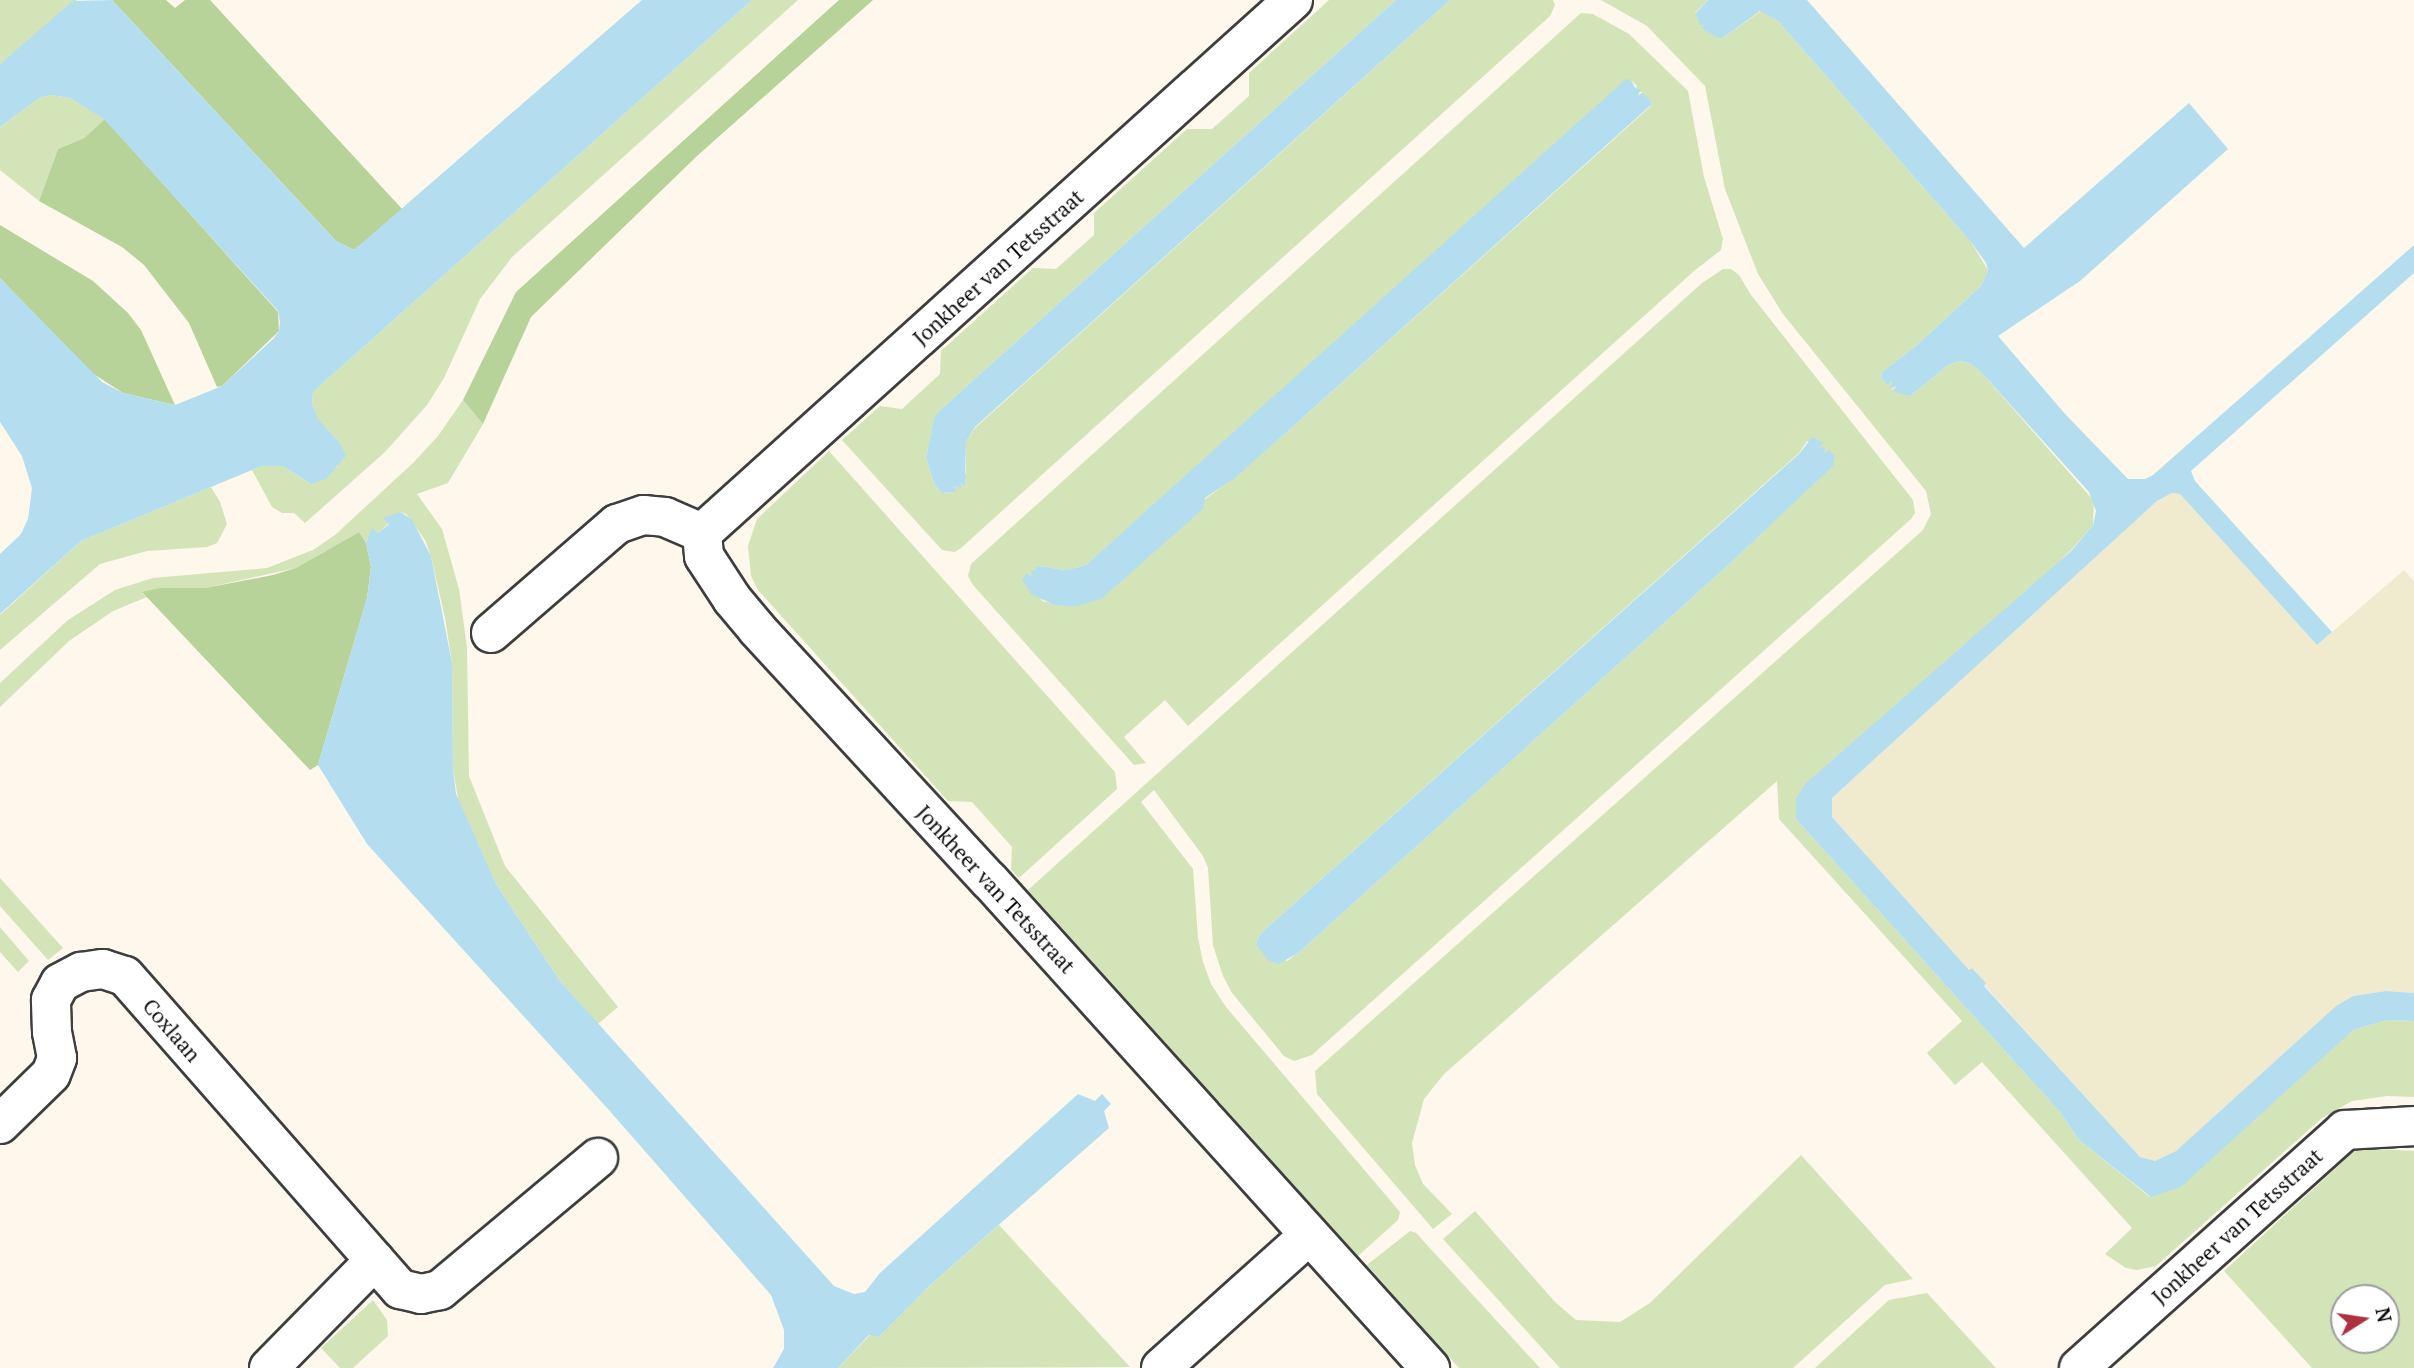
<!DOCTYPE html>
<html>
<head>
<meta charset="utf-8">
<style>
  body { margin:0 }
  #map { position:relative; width:2414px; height:1368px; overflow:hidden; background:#fdf8eb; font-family:"PT Serif",serif }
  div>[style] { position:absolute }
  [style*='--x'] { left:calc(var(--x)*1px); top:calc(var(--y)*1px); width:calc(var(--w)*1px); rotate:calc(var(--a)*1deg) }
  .farmland>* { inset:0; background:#f0ebce }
  .green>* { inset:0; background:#d2e4b8 }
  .forest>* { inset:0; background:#b7d399 }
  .water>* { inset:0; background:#b4def0 }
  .roads { filter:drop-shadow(2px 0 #3e3e3e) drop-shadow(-2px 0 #3e3e3e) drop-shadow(0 2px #3e3e3e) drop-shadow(0 -2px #3e3e3e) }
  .street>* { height:38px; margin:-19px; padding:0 19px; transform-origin:19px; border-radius:19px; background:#fff }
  span { translate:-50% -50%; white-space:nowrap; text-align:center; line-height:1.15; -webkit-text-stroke:7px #fff; paint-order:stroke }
  .street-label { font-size:21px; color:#0b0b0b }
  .north { position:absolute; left:2330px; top:1284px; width:70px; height:70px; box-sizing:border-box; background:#fff; border:2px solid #9d9d9d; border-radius:50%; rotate:78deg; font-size:19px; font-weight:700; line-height:28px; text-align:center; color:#0b0b0b }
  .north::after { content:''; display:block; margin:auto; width:24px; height:32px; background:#ad313f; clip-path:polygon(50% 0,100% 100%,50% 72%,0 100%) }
</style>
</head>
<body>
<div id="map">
  <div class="farmland">
    <div style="clip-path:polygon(2172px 493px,2180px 494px,2317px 645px,2404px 570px,2414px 581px,2414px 993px,2386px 991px,2353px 996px,2336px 1006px,2176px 1151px,2155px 1162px,2140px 1157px,1984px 985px,1986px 983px,1972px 968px,1969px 970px,1832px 817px,1831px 807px,1832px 798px,2157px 501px)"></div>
  </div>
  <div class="green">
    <div style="clip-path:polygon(0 0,77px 0,0 64px)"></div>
    <div style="clip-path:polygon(752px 0,798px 0,512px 257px,480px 299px,444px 378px,427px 405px,385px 452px,305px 523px,294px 513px,282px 513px,272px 507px,252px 470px,262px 466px,283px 466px,311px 484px,338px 466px,340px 443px,318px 420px,312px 404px,313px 392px)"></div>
    <div style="clip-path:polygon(1329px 0,1396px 0,938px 412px,934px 420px,926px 458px,934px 483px,941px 493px,957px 492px,953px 487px,966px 473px,966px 442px,975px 428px,1450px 0,1553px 0,1555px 5px,1550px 16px,961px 548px,955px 552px,942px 550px,842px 440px,880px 406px,902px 409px,940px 374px,941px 351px,1033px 268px,1056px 269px,1094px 235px,1094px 213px,1187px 129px,1212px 129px,1249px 96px,1249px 73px)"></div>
    <div style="clip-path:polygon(1601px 0,1708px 0,1695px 13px,1705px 23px,1702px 30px,1711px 28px,1723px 38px,1761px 11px,1778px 21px,1971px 242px,1988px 270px,1981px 286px,1917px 345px,1882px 372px,1881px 377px,1887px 384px,1892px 380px,1891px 390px,1897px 386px,1910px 396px,1947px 366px,1959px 361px,1969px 363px,1981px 372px,2094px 501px,2093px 525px,2071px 550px,1796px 819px,2060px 1112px,2079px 1140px,2150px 1197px,2353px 1030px,2388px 1020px,2414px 1021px,2414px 1097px,2387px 1096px,2352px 1101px,2322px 1118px,2156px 1266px,2137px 1270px,2126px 1268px,2105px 1254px,2132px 1228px,1982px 1062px,1955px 1085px,1927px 1053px,1962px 1021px,1779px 819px,1777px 781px,1444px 1074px,1424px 1099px,1412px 1143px,1415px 1165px,1423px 1184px,1452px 1214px,1433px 1229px,1317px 1094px,1315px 1071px,1923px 530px,1931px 514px,1926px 491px,1783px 314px,1758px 274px,1725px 189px,1705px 86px,1647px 26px)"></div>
    <div style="clip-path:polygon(evenodd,1581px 13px,1593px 14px,1629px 34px,1688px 91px,1704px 177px,1723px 239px,1721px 250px,1694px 271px,1188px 726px,1165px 700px,1124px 737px,1146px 763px,1134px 765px,973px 585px,968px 576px,971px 564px,1581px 13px,1631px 80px,1637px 86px,1634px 91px,1642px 92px,1638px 96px,1651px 106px,1289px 430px,1236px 476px,1063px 606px,1042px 601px,1028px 573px,1032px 578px,1038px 572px,1035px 568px,1039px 566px,1066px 570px,1086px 565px,1631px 80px)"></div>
    <div style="clip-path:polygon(50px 95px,70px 98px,105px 119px,84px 138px,58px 149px,39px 201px,0 170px,0 127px,39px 98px)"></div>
    <div style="clip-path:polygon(evenodd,1723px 269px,1731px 269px,1739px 275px,1751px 295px,1913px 500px,1915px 513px,1911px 519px,1312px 1055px,1294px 1061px,1284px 1056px,1232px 993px,1223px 976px,1213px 945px,1208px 868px,1203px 856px,1154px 790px,1141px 802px,1193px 869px,1198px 938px,1203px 962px,1211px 984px,1226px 1007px,1400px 1212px,1398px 1220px,1358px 1256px,1028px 890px,1702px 283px,1723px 269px,1807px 441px,1819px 449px,1826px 448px,1823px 455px,1832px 466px,1725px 568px,1297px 954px,1287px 961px,1256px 944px,1260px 934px,1800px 452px,1807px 441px)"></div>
    <div style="clip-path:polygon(463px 400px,483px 424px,448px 483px,417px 494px,442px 529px,459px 589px,467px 647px,469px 776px,505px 866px,618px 1007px,598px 1024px,560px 981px,496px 884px,459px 805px,453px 768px,452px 663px,445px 618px,431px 556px,425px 540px,406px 514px,401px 512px,378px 533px,372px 529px,366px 543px,359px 532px,296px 568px,205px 588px,160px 588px,142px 593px,147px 597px,113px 611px,69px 641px,0 707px,0 683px,68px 620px,115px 590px,153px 578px,267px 568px,313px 550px,335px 535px,413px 463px,438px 436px)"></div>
    <div style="clip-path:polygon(829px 451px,1115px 772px,1117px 789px,1019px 878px,1011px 870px,1012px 847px,972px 802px,948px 801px,758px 590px,751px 576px,748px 546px,757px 519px)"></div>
    <div style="clip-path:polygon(211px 487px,220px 502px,227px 524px,217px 543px,207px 547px,147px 551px,100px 564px,0 650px,0 615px,81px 541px)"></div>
    <div style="clip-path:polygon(0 878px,63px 948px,48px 960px,0 906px)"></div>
    <div style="clip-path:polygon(0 927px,29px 961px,18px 972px,0 952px)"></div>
    <div style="clip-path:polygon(evenodd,2358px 1148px,2414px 1151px,2414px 1368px,2312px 1368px,2224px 1271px,2358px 1148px,2344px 1298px,2386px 1298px,2386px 1340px,2344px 1340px,2344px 1298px)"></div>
    <div style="clip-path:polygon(1801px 1155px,1913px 1279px,1885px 1285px,1793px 1368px,1560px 1368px,1443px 1239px,1475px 1211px,1555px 1302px,1576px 1320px,1620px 1322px,1650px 1303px)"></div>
    <div style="clip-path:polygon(999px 1225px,1130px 1367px,838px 1368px,870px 1335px,879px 1337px,928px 1287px)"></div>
    <div style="clip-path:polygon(1410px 1231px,1416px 1233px,1540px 1368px,1459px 1368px,1367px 1265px)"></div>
    <div style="clip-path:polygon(1927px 1293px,1996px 1368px,1815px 1368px,1889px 1300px)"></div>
    <div style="clip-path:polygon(373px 1300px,387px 1320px,388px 1336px,353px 1368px,340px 1368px,321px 1348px)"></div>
  </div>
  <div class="forest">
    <div style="clip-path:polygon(112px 0,166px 0,175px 8px,185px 0,210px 0,403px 210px,354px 250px,336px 241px)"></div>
    <div style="clip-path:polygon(839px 0,873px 0,697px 156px,531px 317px,483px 424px,463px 400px,516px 292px)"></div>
    <div style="clip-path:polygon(105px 119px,278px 312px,279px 331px,222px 386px,217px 387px,189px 323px,144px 265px,122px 247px,39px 201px,58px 149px,84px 138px)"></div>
    <div style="clip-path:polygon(0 225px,93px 281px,128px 313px,141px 330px,175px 405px,123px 393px,89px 371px,0 278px)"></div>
    <div style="clip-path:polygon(359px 532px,366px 543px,371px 567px,367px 598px,318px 765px,310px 770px,142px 592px,160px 588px,205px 588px,273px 575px,296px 568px)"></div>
  </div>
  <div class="water">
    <div style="clip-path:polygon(642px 0,752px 0,313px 392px,312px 404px,318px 419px,340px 443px,346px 456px,326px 479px,311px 484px,283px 466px,262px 466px,252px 470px,81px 541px,0 614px,0 554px,21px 534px,28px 519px,32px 488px,22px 456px,0 422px,0 278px,102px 382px,123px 393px,175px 405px,222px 386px,273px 339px,279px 331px,280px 322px,278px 311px,104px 119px,70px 98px,50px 95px,39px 98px,0 127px,0 64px,73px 1px,112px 0,336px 241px,354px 250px)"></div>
    <div style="clip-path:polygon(1396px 0,1450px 0,975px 427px,966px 442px,965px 486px,960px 482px,962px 488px,953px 486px,957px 492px,941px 493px,934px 483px,926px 458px,934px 419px,938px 412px)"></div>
    <div style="clip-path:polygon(1708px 0,1807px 0,2024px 248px,2189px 103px,2228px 149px,2080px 281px,1998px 336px,2066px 415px,2128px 479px,2145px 479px,2153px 475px,2414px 245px,2414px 273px,2191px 471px,2195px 481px,2332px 632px,2317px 645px,2180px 494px,2172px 493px,2157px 501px,1832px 798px,1832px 817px,1969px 970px,1972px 968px,1986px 983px,1984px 986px,2140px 1157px,2155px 1161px,2176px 1151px,2336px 1006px,2353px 996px,2386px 991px,2414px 993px,2414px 1021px,2388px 1020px,2353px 1030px,2181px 1187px,2151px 1197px,2079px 1140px,2060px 1112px,1796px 819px,1796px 799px,1805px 784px,2071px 551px,2093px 525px,2096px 511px,2089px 492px,1981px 372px,1969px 363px,1959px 361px,1947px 366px,1910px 396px,1894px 392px,1897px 386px,1890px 389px,1892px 381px,1887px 385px,1881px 377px,1882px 372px,1917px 345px,1981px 286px,1988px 270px,1986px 263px,1971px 242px,1778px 21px,1760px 11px,1723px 38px,1716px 37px,1702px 29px,1704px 24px,1700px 25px,1695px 14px)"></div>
    <div style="clip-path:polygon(1626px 79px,1631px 80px,1636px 89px,1641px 89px,1638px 96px,1643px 93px,1650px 100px,1651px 105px,1289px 430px,1236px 477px,1205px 498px,1203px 509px,1101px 599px,1077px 606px,1063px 606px,1052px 604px,1031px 594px,1022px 579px,1027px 573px,1032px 577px,1031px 571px,1036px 570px,1035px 567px,1039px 566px,1066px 570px,1086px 565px)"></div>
    <div style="clip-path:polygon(1812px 437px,1824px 443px,1818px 448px,1826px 447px,1824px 454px,1829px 450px,1835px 456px,1833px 466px,1725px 568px,1297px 954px,1278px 964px,1268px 960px,1256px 944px,1260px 934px,1800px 453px)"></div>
    <div style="clip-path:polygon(401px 512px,412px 520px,431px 556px,452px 663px,453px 768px,456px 794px,496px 884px,560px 981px,834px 1286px,854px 1294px,865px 1292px,880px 1273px,1078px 1094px,1095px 1101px,1102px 1094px,1111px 1104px,1104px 1111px,1109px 1128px,928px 1287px,879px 1337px,869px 1335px,838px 1368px,773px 1368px,784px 1349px,784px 1330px,771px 1295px,608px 1109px,367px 844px,318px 765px,367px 598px,371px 567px,366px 543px,372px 528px,378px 533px,389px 524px,383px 518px)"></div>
  </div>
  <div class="roads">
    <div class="street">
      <div style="--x:1293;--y:0;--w:796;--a:137.95"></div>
      <div style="--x:702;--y:533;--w:23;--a:85"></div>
      <div style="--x:704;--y:556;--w:51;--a:56.9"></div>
      <div style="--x:732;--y:599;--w:39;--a:50"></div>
      <div style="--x:757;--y:629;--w:342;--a:47.3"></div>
      <div style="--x:989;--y:880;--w:658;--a:47.9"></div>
      <div style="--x:491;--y:633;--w:167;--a:-40.9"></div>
      <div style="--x:617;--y:524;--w:28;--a:-19"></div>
      <div style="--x:643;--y:515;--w:22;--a:5"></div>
      <div style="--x:665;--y:517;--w:40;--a:23.4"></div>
      <div style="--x:0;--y:1124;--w:71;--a:-44.4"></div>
      <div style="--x:51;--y:1074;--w:17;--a:-69"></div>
      <div style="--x:57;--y:1058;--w:26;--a:-101"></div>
      <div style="--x:52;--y:1032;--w:32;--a:-92"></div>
      <div style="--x:51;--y:1000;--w:19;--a:-62"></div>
      <div style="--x:60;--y:983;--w:24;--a:-28"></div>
      <div style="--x:81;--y:972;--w:22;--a:-8"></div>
      <div style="--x:103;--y:969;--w:23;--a:18"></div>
      <div style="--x:125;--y:976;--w:417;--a:48.7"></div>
      <div style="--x:400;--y:1289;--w:22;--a:13"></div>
      <div style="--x:421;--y:1294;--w:19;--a:-12"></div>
      <div style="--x:440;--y:1290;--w:206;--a:-39.9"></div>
      <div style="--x:269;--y:1368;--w:151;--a:-45.5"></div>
      <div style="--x:1161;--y:1368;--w:199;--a:-41.9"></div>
      <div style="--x:2079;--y:1368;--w:357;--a:-41.8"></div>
      <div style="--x:2345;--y:1130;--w:69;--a:-3.3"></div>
    </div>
  </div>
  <div class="street-label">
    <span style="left:998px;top:267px;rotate:-42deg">Jonkheer van Tetsstraat</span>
    <span style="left:996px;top:889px;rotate:47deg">Jonkheer van Tetsstraat</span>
    <span style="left:172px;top:1030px;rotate:49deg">Coxlaan</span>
    <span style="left:2237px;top:1226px;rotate:-42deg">Jonkheer van Tetsstraat</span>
  </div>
  <div class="north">N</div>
</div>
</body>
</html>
